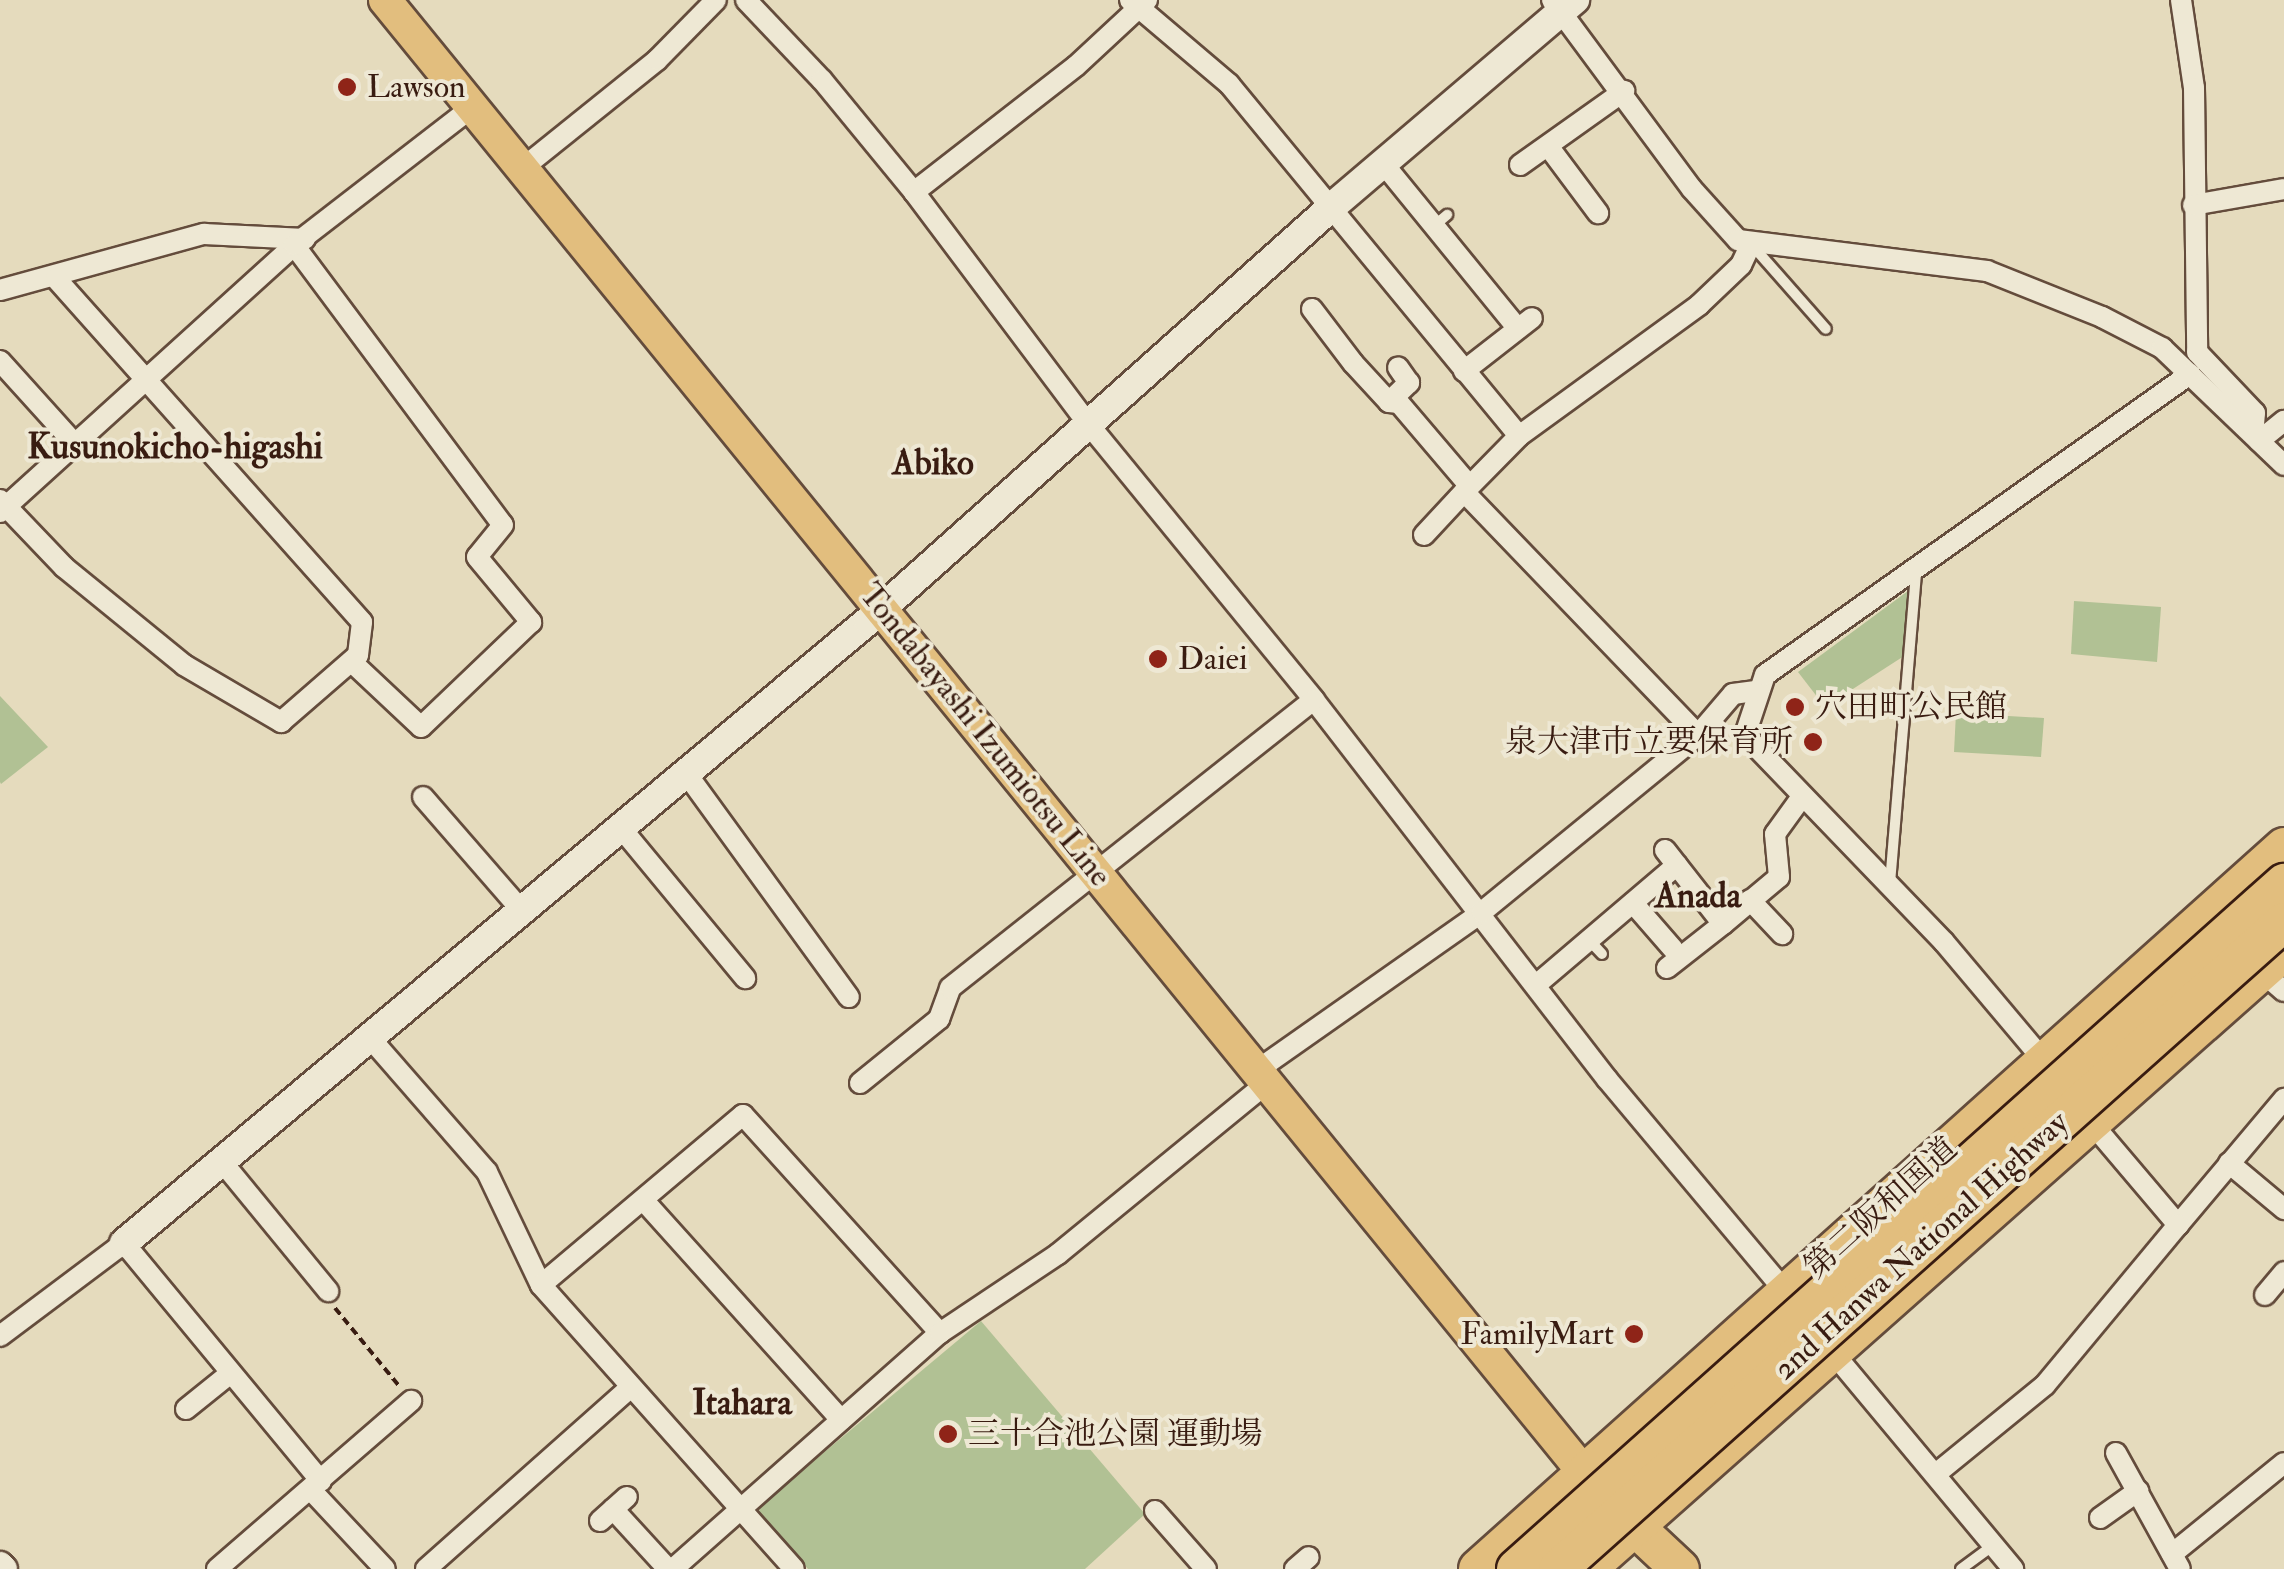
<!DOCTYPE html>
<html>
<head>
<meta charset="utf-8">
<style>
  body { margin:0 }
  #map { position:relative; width:2284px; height:1569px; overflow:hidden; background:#e5dbbd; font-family:"IM FELL Double Pica","Noto Serif JP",serif }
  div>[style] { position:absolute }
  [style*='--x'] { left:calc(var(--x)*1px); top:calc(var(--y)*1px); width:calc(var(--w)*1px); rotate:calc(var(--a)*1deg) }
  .green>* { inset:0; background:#b1c194 }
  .path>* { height:4px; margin-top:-2px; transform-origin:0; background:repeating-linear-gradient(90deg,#391c11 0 8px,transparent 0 13px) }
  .roads { filter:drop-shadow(2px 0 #644c3c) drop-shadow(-2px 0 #644c3c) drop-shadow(0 2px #644c3c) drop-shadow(0 -2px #644c3c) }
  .lane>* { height:10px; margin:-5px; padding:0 5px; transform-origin:5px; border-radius:5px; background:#eee8d4 }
  .street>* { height:20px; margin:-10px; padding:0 10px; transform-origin:10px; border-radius:10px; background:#eee8d4 }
  .secondary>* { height:28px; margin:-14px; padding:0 14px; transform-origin:14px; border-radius:14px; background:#eee8d4 }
  .primary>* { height:32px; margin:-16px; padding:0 16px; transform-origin:16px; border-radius:16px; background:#e2be7e }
  .highway>* { height:38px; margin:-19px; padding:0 19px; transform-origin:19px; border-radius:19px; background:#e2be7e }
  .bridges { filter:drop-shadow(2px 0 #391c11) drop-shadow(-2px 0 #391c11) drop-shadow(0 2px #391c11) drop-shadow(0 -2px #391c11) }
  .highway-bridge>* { height:38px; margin:-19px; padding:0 19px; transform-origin:19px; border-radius:19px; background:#e2be7e }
  .dots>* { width:28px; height:28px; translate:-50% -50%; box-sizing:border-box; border:5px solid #eee8d4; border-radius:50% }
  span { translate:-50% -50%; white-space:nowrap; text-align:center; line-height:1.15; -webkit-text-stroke:8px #eee8d4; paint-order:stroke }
  .poi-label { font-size:32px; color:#391c11 }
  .left { translate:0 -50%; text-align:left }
  .right { translate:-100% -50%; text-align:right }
  .street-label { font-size:32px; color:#391c11 }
  .neighbourhood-label { font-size:35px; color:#391c11; font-weight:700 }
</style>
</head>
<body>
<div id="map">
  <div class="green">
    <div style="clip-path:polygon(1908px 591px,1904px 656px,1825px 707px,1798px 672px)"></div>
    <div style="clip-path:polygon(2074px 601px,2161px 607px,2157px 662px,2071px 654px)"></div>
    <div style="clip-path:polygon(0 696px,48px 747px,1px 784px,0 782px)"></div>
    <div style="clip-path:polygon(1956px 713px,2044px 718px,2041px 757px,1954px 752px)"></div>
    <div style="clip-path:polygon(981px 1321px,1145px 1514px,1085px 1569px,808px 1569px,759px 1513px,760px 1506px)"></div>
  </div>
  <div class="path">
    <div style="--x:335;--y:1308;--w:101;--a:50.6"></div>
  </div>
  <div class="roads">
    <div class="lane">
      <div style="--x:1435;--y:225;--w:16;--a:-40"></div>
      <div style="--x:1751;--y:244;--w:113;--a:48.6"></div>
      <div style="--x:1890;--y:883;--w:313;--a:-85.2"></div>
      <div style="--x:1589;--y:940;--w:19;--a:47"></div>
      <div style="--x:1961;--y:1569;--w:42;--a:-36.3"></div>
    </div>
    <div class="street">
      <div style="--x:746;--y:0;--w:110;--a:46.5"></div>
      <div style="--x:822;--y:80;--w:145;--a:50.6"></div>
      <div style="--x:914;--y:192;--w:293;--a:53.1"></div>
      <div style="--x:1090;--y:426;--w:354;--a:50.7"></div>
      <div style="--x:1314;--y:700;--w:479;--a:52.3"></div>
      <div style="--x:1607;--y:1079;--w:285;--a:50"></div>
      <div style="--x:1130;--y:0;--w:130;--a:40.3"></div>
      <div style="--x:1229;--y:84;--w:456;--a:50.5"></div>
      <div style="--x:1552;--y:0;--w:235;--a:53.5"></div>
      <div style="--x:1692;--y:189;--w:69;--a:48"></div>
      <div style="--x:1738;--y:240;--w:251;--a:7.1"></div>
      <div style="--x:1987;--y:271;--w:124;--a:21.8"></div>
      <div style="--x:2102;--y:317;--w:68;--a:27.3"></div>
      <div style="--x:2162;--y:348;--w:169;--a:43.8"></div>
      <div style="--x:2181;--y:0;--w:89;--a:81.6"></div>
      <div style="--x:2194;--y:88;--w:264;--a:89.3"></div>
      <div style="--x:2197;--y:352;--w:84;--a:46.4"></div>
      <div style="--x:2255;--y:413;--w:21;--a:95"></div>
      <div style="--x:1548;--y:146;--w:84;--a:53.3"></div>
      <div style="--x:1382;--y:162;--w:215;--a:50.8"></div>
      <div style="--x:1520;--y:165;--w:128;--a:-35.4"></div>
      <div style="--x:524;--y:167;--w:171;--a:-38.8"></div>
      <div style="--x:657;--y:60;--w:84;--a:-45.5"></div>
      <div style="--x:914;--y:192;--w:205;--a:-37.9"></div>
      <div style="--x:1076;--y:66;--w:97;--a:-42.9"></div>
      <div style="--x:2193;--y:205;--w:92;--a:-10"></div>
      <div style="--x:294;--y:245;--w:349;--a:53.3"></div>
      <div style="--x:503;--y:525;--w:41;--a:129.1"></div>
      <div style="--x:477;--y:557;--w:85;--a:50.3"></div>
      <div style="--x:531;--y:622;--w:152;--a:136.3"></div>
      <div style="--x:421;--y:727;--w:92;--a:-136.8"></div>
      <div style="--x:0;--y:290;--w:212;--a:-15.4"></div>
      <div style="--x:204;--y:234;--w:101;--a:2.8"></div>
      <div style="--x:1312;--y:309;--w:68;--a:52.8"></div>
      <div style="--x:1353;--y:363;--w:53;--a:47.3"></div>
      <div style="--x:1389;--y:402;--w:10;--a:6"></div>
      <div style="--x:1399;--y:403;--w:106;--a:49.6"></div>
      <div style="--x:0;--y:361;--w:110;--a:47.9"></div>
      <div style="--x:1464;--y:371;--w:86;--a:-37.9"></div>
      <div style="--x:1389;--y:402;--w:28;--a:-44"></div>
      <div style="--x:1409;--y:383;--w:19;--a:-125"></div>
      <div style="--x:2259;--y:441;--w:32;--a:-39"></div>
      <div style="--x:0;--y:500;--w:93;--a:46.3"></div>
      <div style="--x:64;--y:567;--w:155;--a:39.2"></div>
      <div style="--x:184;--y:665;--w:113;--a:30.4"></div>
      <div style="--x:281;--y:722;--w:102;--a:-41"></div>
      <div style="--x:358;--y:655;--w:33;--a:-83"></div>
      <div style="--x:362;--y:622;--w:460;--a:-131.7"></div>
      <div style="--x:0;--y:512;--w:397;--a:-42.2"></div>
      <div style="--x:294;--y:245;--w:224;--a:-37.7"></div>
      <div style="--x:1424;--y:535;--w:59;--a:-47.1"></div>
      <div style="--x:1698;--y:735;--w:337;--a:-133.9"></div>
      <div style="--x:1464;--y:492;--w:78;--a:-45.5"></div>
      <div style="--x:1519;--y:436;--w:223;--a:-36"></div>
      <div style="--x:1699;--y:305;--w:58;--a:-43.6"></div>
      <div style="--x:1741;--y:265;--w:23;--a:-65"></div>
      <div style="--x:686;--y:773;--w:277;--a:54"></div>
      <div style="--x:423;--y:797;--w:151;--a:49"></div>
      <div style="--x:621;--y:828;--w:195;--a:50.4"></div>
      <div style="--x:1665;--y:850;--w:94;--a:51.9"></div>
      <div style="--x:1723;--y:924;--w:73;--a:-40"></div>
      <div style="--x:1779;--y:877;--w:43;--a:-95.3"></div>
      <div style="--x:1775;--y:834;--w:44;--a:-54.2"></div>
      <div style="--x:1750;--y:900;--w:47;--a:46.7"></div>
      <div style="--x:1633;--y:903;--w:61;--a:49"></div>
      <div style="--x:1667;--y:968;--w:71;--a:-38.2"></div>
      <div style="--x:2262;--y:972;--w:29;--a:41"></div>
      <div style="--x:1536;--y:985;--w:185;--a:-40.4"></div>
      <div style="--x:371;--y:1039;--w:176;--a:48.9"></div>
      <div style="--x:487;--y:1172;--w:125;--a:64.5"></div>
      <div style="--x:541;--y:1285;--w:380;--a:48.3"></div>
      <div style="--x:2045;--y:1062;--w:157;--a:-130.1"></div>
      <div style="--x:1944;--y:942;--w:287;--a:-133.9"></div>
      <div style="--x:1745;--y:735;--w:63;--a:-71.6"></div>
      <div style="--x:1765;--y:675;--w:521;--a:-35.31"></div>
      <div style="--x:860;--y:1083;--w:102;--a:-39"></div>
      <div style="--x:939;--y:1019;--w:33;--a:-70"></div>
      <div style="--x:950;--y:988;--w:464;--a:-38.4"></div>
      <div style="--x:2089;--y:1120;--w:138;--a:49.7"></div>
      <div style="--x:2178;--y:1225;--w:165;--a:-49.9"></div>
      <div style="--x:223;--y:1163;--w:166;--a:50.6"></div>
      <div style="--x:2229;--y:1163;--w:72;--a:39.9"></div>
      <div style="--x:645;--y:1202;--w:293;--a:48"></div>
      <div style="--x:541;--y:1285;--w:264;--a:-40.1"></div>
      <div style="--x:743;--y:1115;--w:294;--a:47.9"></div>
      <div style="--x:2265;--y:1295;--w:30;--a:-50"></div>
      <div style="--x:0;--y:1336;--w:155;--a:-36.9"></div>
      <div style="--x:124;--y:1243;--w:309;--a:50.4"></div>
      <div style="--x:1829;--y:1348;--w:288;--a:50.2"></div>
      <div style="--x:186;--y:1409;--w:53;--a:-38.8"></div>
      <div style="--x:2116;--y:1453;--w:132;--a:61.1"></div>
      <div style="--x:1937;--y:1473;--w:139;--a:-39.2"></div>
      <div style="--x:2045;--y:1385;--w:208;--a:-50.3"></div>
      <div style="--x:311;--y:1490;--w:108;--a:46.9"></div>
      <div style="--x:613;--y:1509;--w:81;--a:47.5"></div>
      <div style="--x:1155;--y:1511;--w:77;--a:48.7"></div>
      <div style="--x:2100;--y:1518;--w:47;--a:-35.4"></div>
      <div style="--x:600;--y:1521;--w:36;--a:-42"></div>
      <div style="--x:2172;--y:1554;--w:144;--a:-39.1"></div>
      <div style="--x:217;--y:1569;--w:257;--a:-40.9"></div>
      <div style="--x:426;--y:1569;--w:274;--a:-41.6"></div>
      <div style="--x:673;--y:1569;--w:356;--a:-41.5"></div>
      <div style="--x:940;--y:1333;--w:142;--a:-33.8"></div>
      <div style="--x:1058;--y:1254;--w:270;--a:-39.3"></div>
      <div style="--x:1267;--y:1083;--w:19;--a:-93"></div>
      <div style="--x:1266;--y:1064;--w:264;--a:-35.1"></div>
      <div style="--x:1482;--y:912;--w:279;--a:-39.3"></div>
      <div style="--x:1698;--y:735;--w:54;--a:-49.5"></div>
      <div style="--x:1733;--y:694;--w:21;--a:-8"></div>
      <div style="--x:1295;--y:1569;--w:18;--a:-41"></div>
    </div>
    <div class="secondary">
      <div style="--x:124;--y:1243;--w:970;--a:-39.9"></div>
      <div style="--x:868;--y:621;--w:615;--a:-41.77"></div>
      <div style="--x:1327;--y:211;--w:326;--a:-40.4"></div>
      <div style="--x:0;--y:1566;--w:4;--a:45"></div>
    </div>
    <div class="primary">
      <div style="--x:385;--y:0;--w:1899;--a:50.85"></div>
    </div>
    <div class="highway">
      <div style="--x:1617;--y:1510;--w:86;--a:43.1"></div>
      <div style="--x:1478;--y:1569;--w:1082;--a:-41.85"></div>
      <div style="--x:1587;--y:1569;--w:932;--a:-41.56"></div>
    </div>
  </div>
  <div class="bridges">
    <div class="highway-bridge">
      <div style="--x:1516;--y:1569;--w:1030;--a:-41.77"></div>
      <div style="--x:1558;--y:1569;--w:972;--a:-41.71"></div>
    </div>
  </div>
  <div class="dots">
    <div style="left:347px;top:87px;background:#8f2418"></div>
    <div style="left:1158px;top:659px;background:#8f2418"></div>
    <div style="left:1795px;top:707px;background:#8f2418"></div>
    <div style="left:1813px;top:742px;background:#8f2418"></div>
    <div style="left:1634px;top:1334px;background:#8f2418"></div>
    <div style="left:948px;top:1434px;background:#8f2418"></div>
  </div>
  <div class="poi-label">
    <span class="left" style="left:367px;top:87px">Lawson</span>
    <span class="left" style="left:1178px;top:659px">Daiei</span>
    <span class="left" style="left:1815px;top:707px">穴田町公民館</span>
    <span class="right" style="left:1793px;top:742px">泉大津市立要保育所</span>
    <span class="right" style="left:1614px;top:1334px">FamilyMart</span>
    <span class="left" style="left:968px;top:1434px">三十合池公園 運動場</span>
  </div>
  <div class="street-label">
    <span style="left:985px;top:735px;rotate:51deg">Tondabayashi Izumiotsu Line</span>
    <span style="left:1881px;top:1208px;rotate:-42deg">第二阪和国道</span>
    <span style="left:1921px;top:1246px;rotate:-42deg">2nd Hanwa National Highway</span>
  </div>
  <div class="neighbourhood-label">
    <span style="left:175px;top:447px">Kusunokicho-higashi</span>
    <span style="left:933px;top:463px">Abiko</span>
    <span style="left:1698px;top:896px">Anada</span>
    <span style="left:742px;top:1403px">Itahara</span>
  </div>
</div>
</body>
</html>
